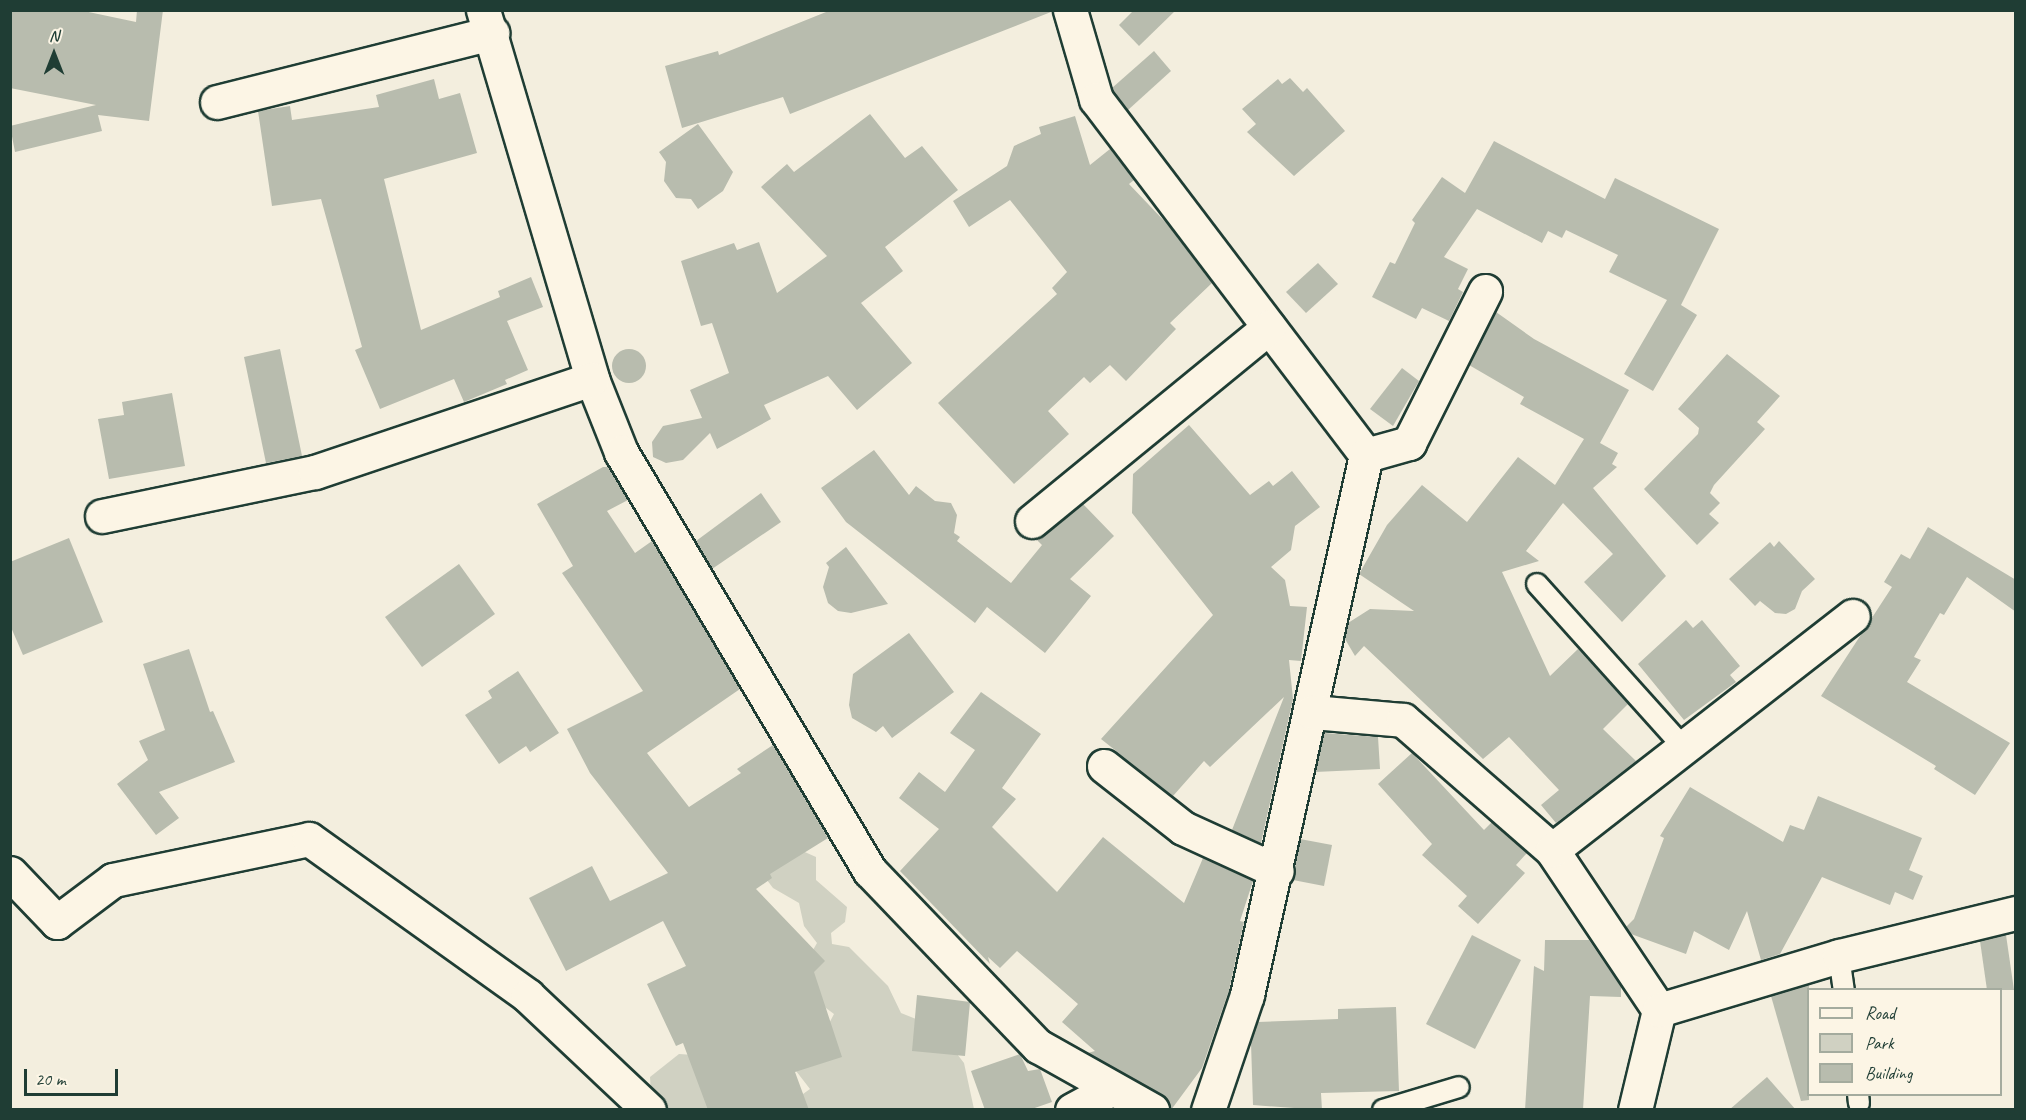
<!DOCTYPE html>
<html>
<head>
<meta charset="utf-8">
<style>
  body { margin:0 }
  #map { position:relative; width:2026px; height:1120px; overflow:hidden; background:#f3eede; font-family:Caveat,sans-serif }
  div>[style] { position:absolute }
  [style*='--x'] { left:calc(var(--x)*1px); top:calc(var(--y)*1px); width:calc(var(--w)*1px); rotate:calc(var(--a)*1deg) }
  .green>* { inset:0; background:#d0d1c2 }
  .building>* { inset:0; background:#b8bcae }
  .round { border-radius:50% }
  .roads { filter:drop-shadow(2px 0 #1f3d34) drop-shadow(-2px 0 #1f3d34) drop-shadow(0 2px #1f3d34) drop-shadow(0 -2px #1f3d34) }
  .service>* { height:20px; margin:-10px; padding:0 10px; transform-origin:10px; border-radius:10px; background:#fcf5e5 }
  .minor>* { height:33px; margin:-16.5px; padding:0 16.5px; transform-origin:16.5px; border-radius:16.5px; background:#fcf5e5 }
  span { translate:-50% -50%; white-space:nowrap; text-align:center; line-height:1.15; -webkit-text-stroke:4.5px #fcf5e5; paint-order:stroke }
  .frame { position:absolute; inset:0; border:12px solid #1f3d34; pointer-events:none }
  .legend { position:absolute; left:1807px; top:988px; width:195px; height:108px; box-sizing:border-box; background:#fcf5e5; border:2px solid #a4ab9e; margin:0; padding:8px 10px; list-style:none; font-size:18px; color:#1f3d34 }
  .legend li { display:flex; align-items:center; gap:12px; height:30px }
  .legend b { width:30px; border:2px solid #a4ab9e }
  .north { position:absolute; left:24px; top:24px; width:60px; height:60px; -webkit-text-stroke:4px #fcf5e5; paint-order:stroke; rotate:0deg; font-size:16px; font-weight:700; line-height:24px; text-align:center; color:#1f3d34 }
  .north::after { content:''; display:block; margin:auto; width:21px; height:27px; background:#1f3d34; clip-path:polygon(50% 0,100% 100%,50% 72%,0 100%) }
  .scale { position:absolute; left:24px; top:1069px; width:94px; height:27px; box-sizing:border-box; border:3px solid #1f3d34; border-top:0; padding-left:8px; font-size:18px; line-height:21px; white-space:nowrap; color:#1f3d34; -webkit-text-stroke:4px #fcf5e5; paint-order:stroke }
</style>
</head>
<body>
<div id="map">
  <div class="green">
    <div style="clip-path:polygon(798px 849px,816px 857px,816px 880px,847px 907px,845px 922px,831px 933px,832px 944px,849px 947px,888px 986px,901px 1013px,926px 1023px,947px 1041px,964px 1063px,974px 1109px,782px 1109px,810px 1089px,786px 1058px,824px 1033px,834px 1014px,814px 999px,809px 957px,817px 943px,804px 926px,799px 903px,773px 888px,764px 876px)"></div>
    <div style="clip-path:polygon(679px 1054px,694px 1055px,728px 1109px,652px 1109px,650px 1077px)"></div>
  </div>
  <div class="building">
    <div style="clip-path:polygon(10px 10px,79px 10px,136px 22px,137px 10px,163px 10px,149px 121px,98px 115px,102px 131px,15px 152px,10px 126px,96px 105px,10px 88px)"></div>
    <div style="clip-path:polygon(831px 10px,1050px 10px,1051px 12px,790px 114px,783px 97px,682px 128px,665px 66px,718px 51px,719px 55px)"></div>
    <div style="clip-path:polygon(1134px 10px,1176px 10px,1139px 46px,1119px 25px)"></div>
    <div style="clip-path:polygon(1154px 51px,1171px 71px,1128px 110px,1112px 88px)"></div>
    <div style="clip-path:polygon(1290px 78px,1303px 92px,1307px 88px,1345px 131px,1294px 176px,1247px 132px,1256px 124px,1242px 109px,1278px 79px,1282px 84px)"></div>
    <div style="clip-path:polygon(434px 79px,439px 99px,460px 93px,477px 153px,384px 179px,421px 330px,500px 297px,498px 291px,531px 277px,543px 307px,507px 321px,528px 370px,505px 380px,507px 384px,464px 402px,454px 379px,380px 409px,355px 350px,362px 347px,321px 199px,272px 206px,258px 111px,290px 106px,292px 120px,379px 107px,376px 95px)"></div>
    <div style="clip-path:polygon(870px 114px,905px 158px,922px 146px,958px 190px,885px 247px,903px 271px,861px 303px,912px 363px,857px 410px,828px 376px,764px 405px,771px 419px,717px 449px,710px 433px,683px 460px,666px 463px,653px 457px,652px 442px,663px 426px,702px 418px,690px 390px,729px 373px,712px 323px,701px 326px,681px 261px,734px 243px,737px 250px,759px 242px,777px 293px,827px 256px,761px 187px,787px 164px,794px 172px)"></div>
    <div style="clip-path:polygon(1075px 116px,1090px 165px,1110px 149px,1134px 180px,1129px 184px,1169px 226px,1212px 283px,1170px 323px,1176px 329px,1126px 381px,1110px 365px,1090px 383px,1084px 377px,1048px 411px,1069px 434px,1014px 484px,938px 403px,1057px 294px,1052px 288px,1067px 272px,1010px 200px,969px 227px,953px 201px,1007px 166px,1014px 146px,1041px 134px,1039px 127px)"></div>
    <div style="clip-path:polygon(698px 124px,733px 172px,723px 191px,698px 209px,691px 199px,676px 198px,664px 181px,666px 162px,659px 152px)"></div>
    <div style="clip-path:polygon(1494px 141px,1605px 199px,1615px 178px,1719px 229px,1681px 305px,1697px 315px,1653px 391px,1624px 374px,1667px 300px,1609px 272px,1618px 255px,1566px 230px,1562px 238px,1548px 231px,1542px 243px,1477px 209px,1444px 257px,1468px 269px,1458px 289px,1463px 292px,1449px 321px,1422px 308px,1416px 319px,1372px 297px,1390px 262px,1395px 264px,1415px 223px,1412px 220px,1442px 177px,1465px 193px)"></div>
    <div style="clip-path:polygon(1318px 263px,1338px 284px,1306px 313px,1286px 292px)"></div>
    <div style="clip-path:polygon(1496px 312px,1534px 339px,1629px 390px,1600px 443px,1618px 453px,1612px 464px,1617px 467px,1593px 488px,1666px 576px,1622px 622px,1584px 582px,1613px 554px,1563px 503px,1526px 551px,1539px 561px,1502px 572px,1550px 676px,1578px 649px,1628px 704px,1603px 729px,1636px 761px,1556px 823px,1541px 805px,1559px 790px,1509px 737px,1483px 759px,1364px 646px,1355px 656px,1345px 639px,1348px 623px,1370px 609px,1414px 611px,1359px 574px,1387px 525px,1422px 485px,1467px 522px,1518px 457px,1555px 485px,1584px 439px,1520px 404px,1524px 397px,1469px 365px)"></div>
    <div class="round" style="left:612px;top:349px;width:34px;height:34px"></div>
    <div style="clip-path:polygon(280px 349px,302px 456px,266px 463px,244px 357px)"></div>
    <div style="clip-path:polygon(1727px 354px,1780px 396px,1757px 422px,1765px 429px,1714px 485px,1710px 493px,1720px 503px,1709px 514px,1719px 523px,1697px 545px,1644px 489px,1698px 434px,1699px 428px,1678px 409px)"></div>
    <div style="clip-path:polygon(1402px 368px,1419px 381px,1393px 426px,1370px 409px)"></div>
    <div style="clip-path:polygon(172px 393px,185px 466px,109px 479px,98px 419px,124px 415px,122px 402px)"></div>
    <div style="clip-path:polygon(1189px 425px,1250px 495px,1269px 481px,1273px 486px,1292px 471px,1320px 507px,1295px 526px,1291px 550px,1271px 567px,1285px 580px,1290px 606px,1307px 607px,1301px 661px,1289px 660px,1293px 699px,1261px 843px,1232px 830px,1284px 697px,1210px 767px,1204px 761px,1173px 796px,1101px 739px,1213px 615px,1132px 513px,1133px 474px)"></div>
    <div style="clip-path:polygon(874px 450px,909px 495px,916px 486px,935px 501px,951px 503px,957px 515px,954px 533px,960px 537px,957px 541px,1011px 583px,1042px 545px,1036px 539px,1083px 504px,1114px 536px,1070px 579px,1091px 596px,1045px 653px,987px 607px,975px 623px,846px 522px,821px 488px)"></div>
    <div style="clip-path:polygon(603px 467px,608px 467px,628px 500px,607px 511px,635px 553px,652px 541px,740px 689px,647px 753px,689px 807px,741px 773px,737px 769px,773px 745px,828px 838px,770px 874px,772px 878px,756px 889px,825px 961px,814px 972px,842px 1057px,795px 1072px,809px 1110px,708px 1110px,683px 1043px,676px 1046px,647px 984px,686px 966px,663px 921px,566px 971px,529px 898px,592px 866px,610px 901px,668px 873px,590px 773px,567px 729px,643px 691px,562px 573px,573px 566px,537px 504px)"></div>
    <div style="clip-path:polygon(761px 493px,781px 522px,712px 569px,696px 541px)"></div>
    <div style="clip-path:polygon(1928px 527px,2016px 580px,2016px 612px,1967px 577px,1944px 615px,1940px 613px,1914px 657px,1921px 660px,1907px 682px,2010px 743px,1975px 795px,1934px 769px,1936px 766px,1821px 696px,1892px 587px,1884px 582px,1901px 554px,1910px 559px)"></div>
    <div style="clip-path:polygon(69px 538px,103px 622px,23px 655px,10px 625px,10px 562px)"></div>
    <div style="clip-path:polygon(1779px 541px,1815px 579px,1802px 591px,1795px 609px,1786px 614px,1775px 613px,1760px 601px,1755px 606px,1729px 579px,1770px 542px,1774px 547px)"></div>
    <div style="clip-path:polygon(846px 547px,888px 604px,851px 613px,838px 611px,828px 603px,823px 587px,829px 567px,826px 563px)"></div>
    <div style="clip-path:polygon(459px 564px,495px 614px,422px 667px,385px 617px)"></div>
    <div style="clip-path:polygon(1686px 620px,1693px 628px,1702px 620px,1740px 666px,1730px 675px,1736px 682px,1684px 720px,1638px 664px)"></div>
    <div style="clip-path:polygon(909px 633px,954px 692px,892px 738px,883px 726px,876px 732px,852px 718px,849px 705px,853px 674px)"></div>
    <div style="clip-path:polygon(189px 649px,210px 712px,213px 711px,235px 762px,159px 792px,179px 818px,156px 835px,117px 784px,148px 760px,139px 741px,165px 730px,143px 664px)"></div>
    <div style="clip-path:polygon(518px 671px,559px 733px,530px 752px,526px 746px,499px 764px,465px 715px,492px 698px,488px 691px)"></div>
    <div style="clip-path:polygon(981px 692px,1041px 734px,1002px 788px,1016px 799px,992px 827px,1057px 892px,1103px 837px,1184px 903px,1203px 858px,1253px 881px,1240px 921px,1244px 922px,1229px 990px,1202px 1068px,1171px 1110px,1161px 1094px,1088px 1053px,1095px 1051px,1062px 1022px,1078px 1004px,1017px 951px,1000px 968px,988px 957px,990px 964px,900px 871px,939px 829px,899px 798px,919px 772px,945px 792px,975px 750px,950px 733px)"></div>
    <div style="clip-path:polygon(1324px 733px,1378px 737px,1380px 769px,1315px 772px)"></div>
    <div style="clip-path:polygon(1412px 753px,1484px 830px,1492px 822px,1527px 853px,1516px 865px,1525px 873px,1478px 924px,1458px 906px,1467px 896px,1422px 855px,1432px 844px,1378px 784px)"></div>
    <div style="clip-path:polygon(1690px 787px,1783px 842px,1790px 825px,1804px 830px,1818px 796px,1922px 838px,1909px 870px,1923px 876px,1913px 900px,1895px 892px,1890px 905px,1822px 877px,1780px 954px,1761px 960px,1747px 911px,1729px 950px,1694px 931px,1686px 954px,1631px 934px,1626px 927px,1634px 919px,1664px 838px,1660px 836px)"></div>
    <div style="clip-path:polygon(1300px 839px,1332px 845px,1324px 886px,1293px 880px)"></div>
    <div style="clip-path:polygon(1472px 935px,1521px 960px,1475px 1049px,1426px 1024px)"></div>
    <div style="clip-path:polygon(2006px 935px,2014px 990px,1987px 990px,1980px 941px)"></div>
    <div style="clip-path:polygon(1545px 940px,1589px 940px,1621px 987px,1621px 997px,1590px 996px,1583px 1110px,1525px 1110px,1534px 966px,1544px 971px)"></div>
    <div style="clip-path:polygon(1809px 985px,1809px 1100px,1801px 1101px,1771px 996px)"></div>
    <div style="clip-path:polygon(917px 995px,970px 1002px,965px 1056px,912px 1051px)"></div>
    <div style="clip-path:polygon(1396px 1007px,1399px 1091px,1321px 1093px,1322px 1110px,1253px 1105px,1251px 1043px,1258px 1022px,1338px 1019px,1338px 1009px)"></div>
    <div style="clip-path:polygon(1020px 1054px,1028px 1071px,1040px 1069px,1052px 1102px,1029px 1110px,985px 1110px,971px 1071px)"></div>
    <div style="clip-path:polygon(1767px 1077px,1796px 1110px,1729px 1110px)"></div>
  </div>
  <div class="roads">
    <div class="service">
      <div style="--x:1537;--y:584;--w:220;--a:48.1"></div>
      <div style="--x:1839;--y:956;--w:34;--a:82"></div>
      <div style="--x:1858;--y:1094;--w:9;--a:84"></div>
      <div style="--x:1383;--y:1110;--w:79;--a:-16.8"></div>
    </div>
    <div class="minor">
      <div style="--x:483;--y:10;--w:385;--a:73.5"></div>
      <div style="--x:592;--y:379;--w:79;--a:68.3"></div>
      <div style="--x:621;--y:452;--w:487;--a:59.3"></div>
      <div style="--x:870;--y:871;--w:243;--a:46.2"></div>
      <div style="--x:1038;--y:1046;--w:131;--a:29.3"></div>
      <div style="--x:1070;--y:10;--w:93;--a:73.7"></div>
      <div style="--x:1096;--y:99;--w:447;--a:52.8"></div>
      <div style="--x:1366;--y:455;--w:553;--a:102.43"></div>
      <div style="--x:1247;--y:995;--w:121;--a:108.7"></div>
      <div style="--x:217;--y:102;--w:284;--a:-14.1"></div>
      <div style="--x:1366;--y:455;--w:45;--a:-15.6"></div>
      <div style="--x:1409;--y:443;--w:170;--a:-63.4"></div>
      <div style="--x:102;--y:516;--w:217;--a:-11.7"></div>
      <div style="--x:315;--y:472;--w:292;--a:-18.6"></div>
      <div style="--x:1032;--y:521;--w:306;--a:-39.3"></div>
      <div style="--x:1312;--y:712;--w:91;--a:5"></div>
      <div style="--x:1403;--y:720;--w:198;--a:41.1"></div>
      <div style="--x:1552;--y:850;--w:192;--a:56.2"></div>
      <div style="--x:1659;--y:1010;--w:103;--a:103.5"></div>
      <div style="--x:1104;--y:766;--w:100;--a:38.1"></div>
      <div style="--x:1183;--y:828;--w:103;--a:24.6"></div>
      <div style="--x:1552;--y:850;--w:381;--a:-37.9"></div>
      <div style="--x:10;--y:873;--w:68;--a:46.2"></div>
      <div style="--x:57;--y:922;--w:70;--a:-36.9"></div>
      <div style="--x:113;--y:880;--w:200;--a:-11.8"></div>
      <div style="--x:309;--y:839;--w:269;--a:35.6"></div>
      <div style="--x:528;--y:996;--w:166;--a:43.3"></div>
      <div style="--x:1659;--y:1010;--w:188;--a:-16.7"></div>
      <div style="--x:1839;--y:956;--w:182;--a:-13.7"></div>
      <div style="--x:1072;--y:1110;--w:44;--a:-28.3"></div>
    </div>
  </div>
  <div class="frame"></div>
  <ul class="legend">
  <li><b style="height:8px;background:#fcf5e5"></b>Road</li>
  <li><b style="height:16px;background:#d0d1c2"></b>Park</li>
  <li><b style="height:16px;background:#b8bcae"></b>Building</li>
  </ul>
  <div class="north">N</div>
  <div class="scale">20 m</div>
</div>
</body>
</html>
